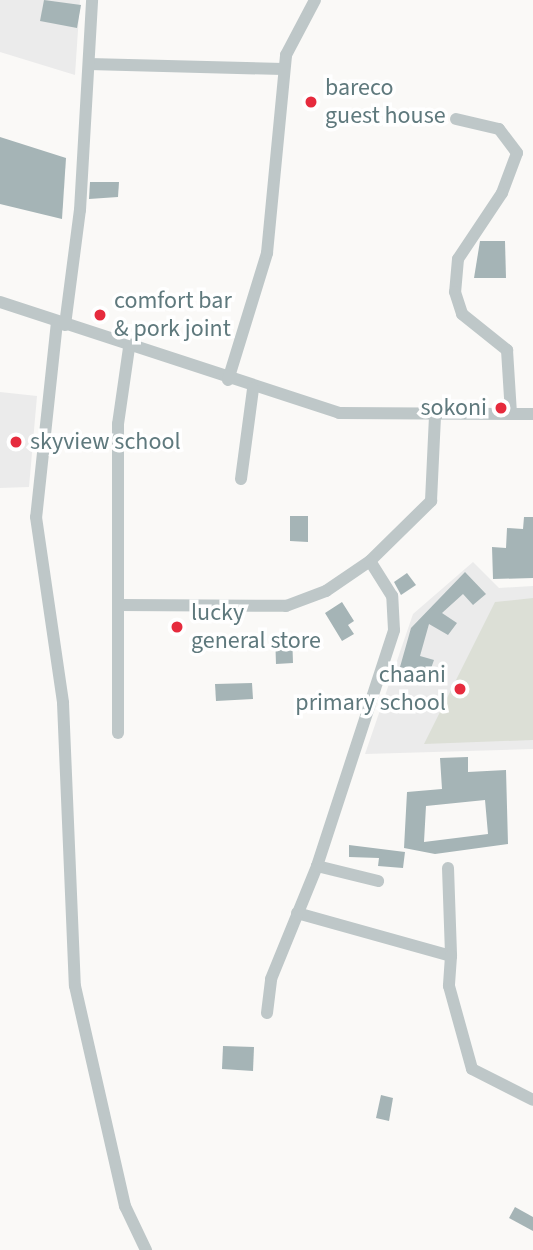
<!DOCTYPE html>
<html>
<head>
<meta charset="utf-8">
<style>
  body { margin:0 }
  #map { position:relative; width:533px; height:1250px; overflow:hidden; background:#faf9f7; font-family:"Source Sans 3",sans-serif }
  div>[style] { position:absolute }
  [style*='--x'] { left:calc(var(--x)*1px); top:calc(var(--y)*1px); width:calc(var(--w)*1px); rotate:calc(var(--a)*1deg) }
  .built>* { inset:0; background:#ebebeb }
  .green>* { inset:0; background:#dcdfd6 }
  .building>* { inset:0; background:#a5b4b6 }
  .minor>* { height:12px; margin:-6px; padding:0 6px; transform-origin:6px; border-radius:6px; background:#bec7c8 }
  .dots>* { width:19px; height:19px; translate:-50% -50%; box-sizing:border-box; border:4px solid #fff; border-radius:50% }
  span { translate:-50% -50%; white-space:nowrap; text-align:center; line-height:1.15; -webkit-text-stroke:7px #fff; paint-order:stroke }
  .poi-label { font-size:24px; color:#5f797d }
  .left { translate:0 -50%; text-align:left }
  .right { translate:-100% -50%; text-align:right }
</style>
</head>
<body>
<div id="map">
  <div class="built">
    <div style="clip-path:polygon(0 0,80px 0,75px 75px,0 52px)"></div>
    <div style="clip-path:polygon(0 392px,37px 396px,29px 487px,0 488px)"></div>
    <div style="clip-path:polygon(473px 562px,499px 588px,533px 586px,533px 749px,365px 754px,413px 614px)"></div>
  </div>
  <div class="green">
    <div style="clip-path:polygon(533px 598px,533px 740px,424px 744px,495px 602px)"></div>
  </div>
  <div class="building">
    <div style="clip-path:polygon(44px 0,81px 5px,77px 28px,40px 21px)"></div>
    <div style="clip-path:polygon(0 137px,66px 158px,62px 219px,0 204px)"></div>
    <div style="clip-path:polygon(90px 182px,119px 182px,118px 197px,89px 199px)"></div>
    <div style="clip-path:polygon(480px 241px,505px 241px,506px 278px,474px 278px)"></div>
    <div style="clip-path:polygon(290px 516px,308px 516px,308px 542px,290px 541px)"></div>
    <div style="clip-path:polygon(524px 517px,533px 517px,533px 578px,493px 579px,492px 547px,506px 548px,507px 528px,523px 529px)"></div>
    <div style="clip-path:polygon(465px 572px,486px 594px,473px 605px,463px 594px,442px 613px,457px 623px,448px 635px,429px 624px,420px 656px,434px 660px,429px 674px,400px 667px,411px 628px)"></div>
    <div style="clip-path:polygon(407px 573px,416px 585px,401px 595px,394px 582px)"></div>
    <div style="clip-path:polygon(342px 602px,354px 621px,348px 625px,354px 634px,342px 641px,325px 613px)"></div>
    <div style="clip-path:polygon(275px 633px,292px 633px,293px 663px,276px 664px)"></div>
    <div style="clip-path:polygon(252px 683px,253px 699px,216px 701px,215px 684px)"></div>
    <div style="clip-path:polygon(evenodd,468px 757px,468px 772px,506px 770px,508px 844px,435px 854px,404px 848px,407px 792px,442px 789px,440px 758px,468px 757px,485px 800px,488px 834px,424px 842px,426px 806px,485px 800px)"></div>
    <div style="clip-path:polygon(349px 845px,405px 852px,403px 868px,378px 866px,379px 858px,349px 857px)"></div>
    <div style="clip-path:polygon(223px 1046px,254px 1047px,253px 1071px,222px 1069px)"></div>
    <div style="clip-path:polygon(381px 1095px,393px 1098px,389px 1121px,376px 1118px)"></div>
    <div style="clip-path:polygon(515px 1207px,533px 1217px,533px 1231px,509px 1218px)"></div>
  </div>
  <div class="minor">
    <div style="--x:89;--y:64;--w:194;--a:1.5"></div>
    <div style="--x:456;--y:119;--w:44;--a:13.1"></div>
    <div style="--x:499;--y:129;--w:30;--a:53"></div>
    <div style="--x:517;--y:153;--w:43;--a:110.6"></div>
    <div style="--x:502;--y:193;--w:79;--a:123.7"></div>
    <div style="--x:458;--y:259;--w:33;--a:95"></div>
    <div style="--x:455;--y:292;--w:23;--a:72"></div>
    <div style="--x:462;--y:314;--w:58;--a:38.7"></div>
    <div style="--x:507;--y:350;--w:63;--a:86.4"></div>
    <div style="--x:0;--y:302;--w:357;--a:18.1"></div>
    <div style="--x:339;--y:413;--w:194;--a:0.3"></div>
    <div style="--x:57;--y:322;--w:196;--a:96.1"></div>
    <div style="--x:36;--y:517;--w:188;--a:81.7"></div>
    <div style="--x:63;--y:703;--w:283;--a:87.6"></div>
    <div style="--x:75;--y:986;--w:226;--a:77.2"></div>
    <div style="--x:125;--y:1206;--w:49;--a:64.5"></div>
    <div style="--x:65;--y:325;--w:116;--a:-82.6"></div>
    <div style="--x:80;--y:210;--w:210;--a:-86.7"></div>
    <div style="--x:228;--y:380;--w:133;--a:-72.9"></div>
    <div style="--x:267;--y:253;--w:199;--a:-84.5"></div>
    <div style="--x:286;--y:55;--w:62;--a:-62.2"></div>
    <div style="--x:241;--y:479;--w:91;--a:-82.4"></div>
    <div style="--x:119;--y:605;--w:167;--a:0.3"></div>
    <div style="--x:286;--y:606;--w:43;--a:-20.6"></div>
    <div style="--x:326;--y:591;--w:53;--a:-34.3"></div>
    <div style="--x:370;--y:561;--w:86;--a:-44.5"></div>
    <div style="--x:431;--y:501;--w:86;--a:-87.3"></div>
    <div style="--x:118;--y:733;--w:309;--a:-90"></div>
    <div style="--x:118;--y:424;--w:77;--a:-81.8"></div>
    <div style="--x:317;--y:866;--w:63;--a:13.8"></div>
    <div style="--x:448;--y:868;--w:88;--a:88"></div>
    <div style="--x:297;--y:913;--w:160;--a:15.6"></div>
    <div style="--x:451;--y:956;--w:30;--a:94"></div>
    <div style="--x:449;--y:986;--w:86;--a:74.5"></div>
    <div style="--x:472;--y:1069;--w:68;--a:26.9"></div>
    <div style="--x:267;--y:1013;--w:34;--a:-83"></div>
    <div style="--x:271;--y:979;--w:122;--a:-67.8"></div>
    <div style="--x:317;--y:866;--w:248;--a:-71.9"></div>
    <div style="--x:394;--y:630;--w:34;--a:-93"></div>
    <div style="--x:392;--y:596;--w:41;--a:-122.2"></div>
  </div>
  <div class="dots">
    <div style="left:311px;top:102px;background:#e62b3d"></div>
    <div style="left:100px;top:315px;background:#e62b3d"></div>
    <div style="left:501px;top:408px;background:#e62b3d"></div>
    <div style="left:16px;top:442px;background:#e62b3d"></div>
    <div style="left:177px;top:627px;background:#e62b3d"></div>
    <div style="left:460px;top:689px;background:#e62b3d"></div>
  </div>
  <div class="poi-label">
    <span class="left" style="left:325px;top:102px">bareco<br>guest house</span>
    <span class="left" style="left:114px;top:315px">comfort bar<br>&amp; pork joint</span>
    <span class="right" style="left:487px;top:408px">sokoni</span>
    <span class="left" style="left:30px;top:442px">skyview school</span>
    <span class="left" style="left:191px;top:627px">lucky<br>general store</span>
    <span class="right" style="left:446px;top:689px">chaani<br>primary school</span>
  </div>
</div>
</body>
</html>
